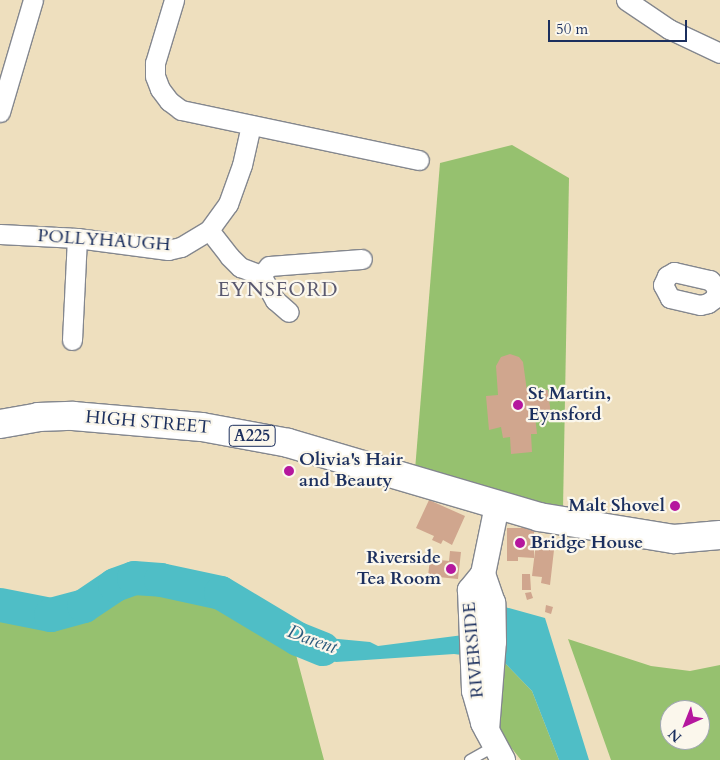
<!DOCTYPE html>
<html>
<head>
<meta charset="utf-8">
<style>
  body { margin:0 }
  #map { position:relative; width:720px; height:760px; overflow:hidden; background:#eedfbe; font-family:Cardo,serif }
  div>[style] { position:absolute }
  [style*='--x'] { left:calc(var(--x)*1px); top:calc(var(--y)*1px); width:calc(var(--w)*1px); rotate:calc(var(--a)*1deg) }
  .green>* { inset:0; background:#96c16f }
  .water>* { inset:0; background:#4fbec6 }
  .river>* { height:34px; margin:-17px; padding:0 17px; transform-origin:17px; border-radius:17px; background:#4fbec6 }
  .building>* { inset:0; background:#d0a68e }
  .roads { filter:drop-shadow(1px 0 #84878e) drop-shadow(-1px 0 #84878e) drop-shadow(0 1px #84878e) drop-shadow(0 -1px #84878e) }
  .service>* { height:10px; margin:-5px; padding:0 5px; transform-origin:5px; border-radius:5px; background:#fff }
  .minor>* { height:19px; margin:-9.5px; padding:0 9.5px; transform-origin:9.5px; border-radius:9.5px; background:#fff }
  .tertiary>* { height:24px; margin:-12px; padding:0 12px; transform-origin:12px; border-radius:12px; background:#fff }
  .primary>* { height:28px; margin:-14px; padding:0 14px; transform-origin:14px; border-radius:14px; background:#fff }
  .dots>* { width:14px; height:14px; translate:-50% -50%; box-sizing:border-box; border:2px solid #fbf7ec; border-radius:50% }
  span { translate:-50% -50%; white-space:nowrap; text-align:center; line-height:1.15; -webkit-text-stroke:4.5px #fbf7ec; paint-order:stroke }
  .shield-label span { padding:1px 4px; background:#fbf7ec; border:1px solid; border-radius:4px; -webkit-text-stroke-width:0 }
  .shield-label { font-size:16px; color:#1b2f5e; font-weight:700 }
  .street-label { font-size:18px; color:#1b2f5e }
  .poi-label { font-size:18px; color:#1b2f5e; font-weight:700 }
  .left { translate:0 -50%; text-align:left }
  .right { translate:-100% -50%; text-align:right }
  .water-label { font-size:19px; color:#2b5a7d; font-style:italic }
  .quarter-label { font-size:20px; color:#5a596f; letter-spacing:1px }
  .north { position:absolute; left:660px; top:700px; width:50px; height:50px; box-sizing:border-box; background:#fbf7ec; border:1px solid #a1a7b3; border-radius:50%; rotate:224deg; font-size:14px; font-weight:700; line-height:20px; text-align:center; color:#1b2f5e }
  .north::after { content:''; display:block; margin:auto; width:18px; height:22px; background:#b5179e; clip-path:polygon(50% 0,100% 100%,50% 72%,0 100%) }
  .scale { position:absolute; left:548px; top:20px; width:139px; height:22px; box-sizing:border-box; border:2px solid #1b2f5e; border-top:0; padding-left:6px; font-size:15px; line-height:18px; white-space:nowrap; color:#1b2f5e; -webkit-text-stroke:4px #fbf7ec; paint-order:stroke }
</style>
</head>
<body>
<div id="map">
  <div class="green">
    <div style="clip-path:polygon(512px 145px,569px 178px,563px 509px,493px 494px,415px 470px,440px 163px)"></div>
    <div style="clip-path:polygon(133px 587px,183px 592px,258px 618px,295px 651px,324px 760px,0 760px,0 611px,50px 623px,84px 614px)"></div>
    <div style="clip-path:polygon(evenodd,568px 639px,651px 666px,690px 671px,720px 665px,720px 760px,611px 760px,568px 639px,670px 710px,700px 710px,700px 740px,670px 740px,670px 710px)"></div>
    <div style="clip-path:polygon(502px 660px,532px 691px,559px 760px,521px 760px,499px 732px)"></div>
  </div>
  <div class="water">
    <div style="clip-path:polygon(505px 607px,545px 618px,589px 760px,559px 760px,532px 691px,502px 660px,454px 654px,336px 662px,307px 654px,275px 640px,289px 619px,317px 637px,370px 642px,378px 646px,471px 634px)"></div>
  </div>
  <div class="river">
    <div style="--x:0;--y:605;--w:52;--a:11.1"></div>
    <div style="--x:51;--y:615;--w:34;--a:-15"></div>
    <div style="--x:84;--y:606;--w:37;--a:-34"></div>
    <div style="--x:115;--y:585;--w:20;--a:-20"></div>
    <div style="--x:134;--y:578;--w:27;--a:4"></div>
    <div style="--x:161;--y:580;--w:61;--a:12.2"></div>
    <div style="--x:221;--y:593;--w:90;--a:30.9"></div>
    <div style="--x:298;--y:639;--w:27;--a:22"></div>
  </div>
  <div class="building">
    <div style="clip-path:polygon(510px 354px,519px 357px,523px 362px,527px 391px,548px 390px,551px 415px,535px 416px,537px 434px,531px 434px,532px 452px,511px 454px,510px 437px,503px 438px,501px 427px,489px 430px,486px 396px,498px 395px,496px 366px,501px 357px)"></div>
    <div style="clip-path:polygon(429px 500px,465px 516px,452px 545px,443px 540px,441px 544px,432px 540px,434px 536px,416px 528px)"></div>
    <div style="clip-path:polygon(507px 528px,534px 528px,534px 558px,518px 557px,518px 561px,507px 561px)"></div>
    <div style="clip-path:polygon(536px 543px,546px 545px,545px 549px,554px 550px,550px 585px,541px 583px,542px 577px,532px 576px)"></div>
    <div style="clip-path:polygon(450px 551px,461px 552px,458px 579px,428px 576px,430px 559px,449px 561px)"></div>
    <div style="clip-path:polygon(522px 574px,530px 574px,531px 590px,522px 590px)"></div>
    <div style="clip-path:polygon(531px 592px,533px 598px,527px 600px,525px 593px)"></div>
    <div style="clip-path:polygon(546px 605px,553px 607px,551px 614px,545px 612px)"></div>
  </div>
  <div class="roads">
    <div class="service">
      <div style="--x:470;--y:760;--w:29;--a:-29"></div>
    </div>
    <div class="minor">
      <div style="--x:174;--y:0;--w:66;--a:106.8"></div>
      <div style="--x:155;--y:63;--w:13;--a:90"></div>
      <div style="--x:155;--y:76;--w:14;--a:69"></div>
      <div style="--x:160;--y:89;--w:15;--a:53"></div>
      <div style="--x:169;--y:101;--w:15;--a:37"></div>
      <div style="--x:181;--y:110;--w:243;--a:11.9"></div>
      <div style="--x:626;--y:0;--w:52;--a:34"></div>
      <div style="--x:669;--y:29;--w:56;--a:25.2"></div>
      <div style="--x:0;--y:112;--w:117;--a:-73.6"></div>
      <div style="--x:209;--y:230;--w:33;--a:52"></div>
      <div style="--x:229;--y:256;--w:16;--a:45"></div>
      <div style="--x:240;--y:267;--w:22;--a:21"></div>
      <div style="--x:261;--y:275;--w:29;--a:61"></div>
      <div style="--x:275;--y:300;--w:18;--a:41"></div>
      <div style="--x:0;--y:234;--w:77;--a:3"></div>
      <div style="--x:77;--y:238;--w:92;--a:7.5"></div>
      <div style="--x:168;--y:250;--w:13;--a:-13"></div>
      <div style="--x:181;--y:247;--w:33;--a:-31"></div>
      <div style="--x:209;--y:230;--w:32;--a:-54"></div>
      <div style="--x:228;--y:204;--w:41;--a:-70.3"></div>
      <div style="--x:242;--y:165;--w:41;--a:-77.3"></div>
      <div style="--x:674;--y:272;--w:37;--a:13"></div>
      <div style="--x:710;--y:280;--w:11;--a:49"></div>
      <div style="--x:717;--y:288;--w:10;--a:101"></div>
      <div style="--x:715;--y:298;--w:9;--a:144"></div>
      <div style="--x:708;--y:303;--w:8;--a:166"></div>
      <div style="--x:700;--y:305;--w:31;--a:-167"></div>
      <div style="--x:670;--y:298;--w:15;--a:-118"></div>
      <div style="--x:663;--y:285;--w:10;--a:-66"></div>
      <div style="--x:667;--y:276;--w:8;--a:-30"></div>
      <div style="--x:261;--y:275;--w:12;--a:-48"></div>
      <div style="--x:269;--y:266;--w:93;--a:-4.3"></div>
      <div style="--x:72;--y:340;--w:102;--a:-87.2"></div>
    </div>
    <div class="tertiary">
      <div style="--x:483;--y:574;--w:21;--a:129"></div>
      <div style="--x:470;--y:590;--w:101;--a:87.7"></div>
      <div style="--x:474;--y:691;--w:33;--a:74"></div>
      <div style="--x:483;--y:723;--w:42;--a:61.6"></div>
      <div style="--x:487;--y:730;--w:88;--a:-85.5"></div>
      <div style="--x:494;--y:642;--w:39;--a:-91"></div>
      <div style="--x:493;--y:603;--w:31;--a:-109"></div>
      <div style="--x:483;--y:574;--w:69;--a:-78.4"></div>
    </div>
    <div class="primary">
      <div style="--x:0;--y:424;--w:39;--a:-10"></div>
      <div style="--x:38;--y:417;--w:35;--a:-2"></div>
      <div style="--x:73;--y:416;--w:129;--a:4.9"></div>
      <div style="--x:202;--y:427;--w:87;--a:10.5"></div>
      <div style="--x:288;--y:443;--w:262;--a:16.4"></div>
      <div style="--x:539;--y:517;--w:137;--a:9.3"></div>
      <div style="--x:674;--y:539;--w:46;--a:-5"></div>
    </div>
  </div>
  <div class="dots">
    <div style="left:518px;top:405px;background:#b5179e"></div>
    <div style="left:289px;top:471px;background:#b5179e"></div>
    <div style="left:675px;top:506px;background:#b5179e"></div>
    <div style="left:520px;top:543px;background:#b5179e"></div>
    <div style="left:451px;top:569px;background:#b5179e"></div>
  </div>
  <div class="shield-label">
    <span style="left:252px;top:436px">A225</span>
  </div>
  <div class="street-label">
    <span style="left:104px;top:241px;rotate:4deg">POLLYHAUGH</span>
    <span style="left:148px;top:423px;rotate:5deg">HIGH STREET</span>
    <span style="left:474px;top:650px;rotate:-95deg">RIVERSIDE</span>
  </div>
  <div class="poi-label">
    <span class="left" style="left:528px;top:405px">St Martin,<br>Eynsford</span>
    <span class="left" style="left:299px;top:471px">Olivia's Hair<br>and Beauty</span>
    <span class="right" style="left:665px;top:506px">Malt Shovel</span>
    <span class="left" style="left:530px;top:543px">Bridge House</span>
    <span class="right" style="left:441px;top:569px">Riverside<br>Tea Room</span>
  </div>
  <div class="water-label">
    <span style="left:312px;top:640px;rotate:20deg">Darent</span>
  </div>
  <div class="quarter-label">
    <span style="left:278px;top:289px">EYNSFORD</span>
  </div>
  <div class="north">N</div>
  <div class="scale">50 m</div>
</div>
</body>
</html>
